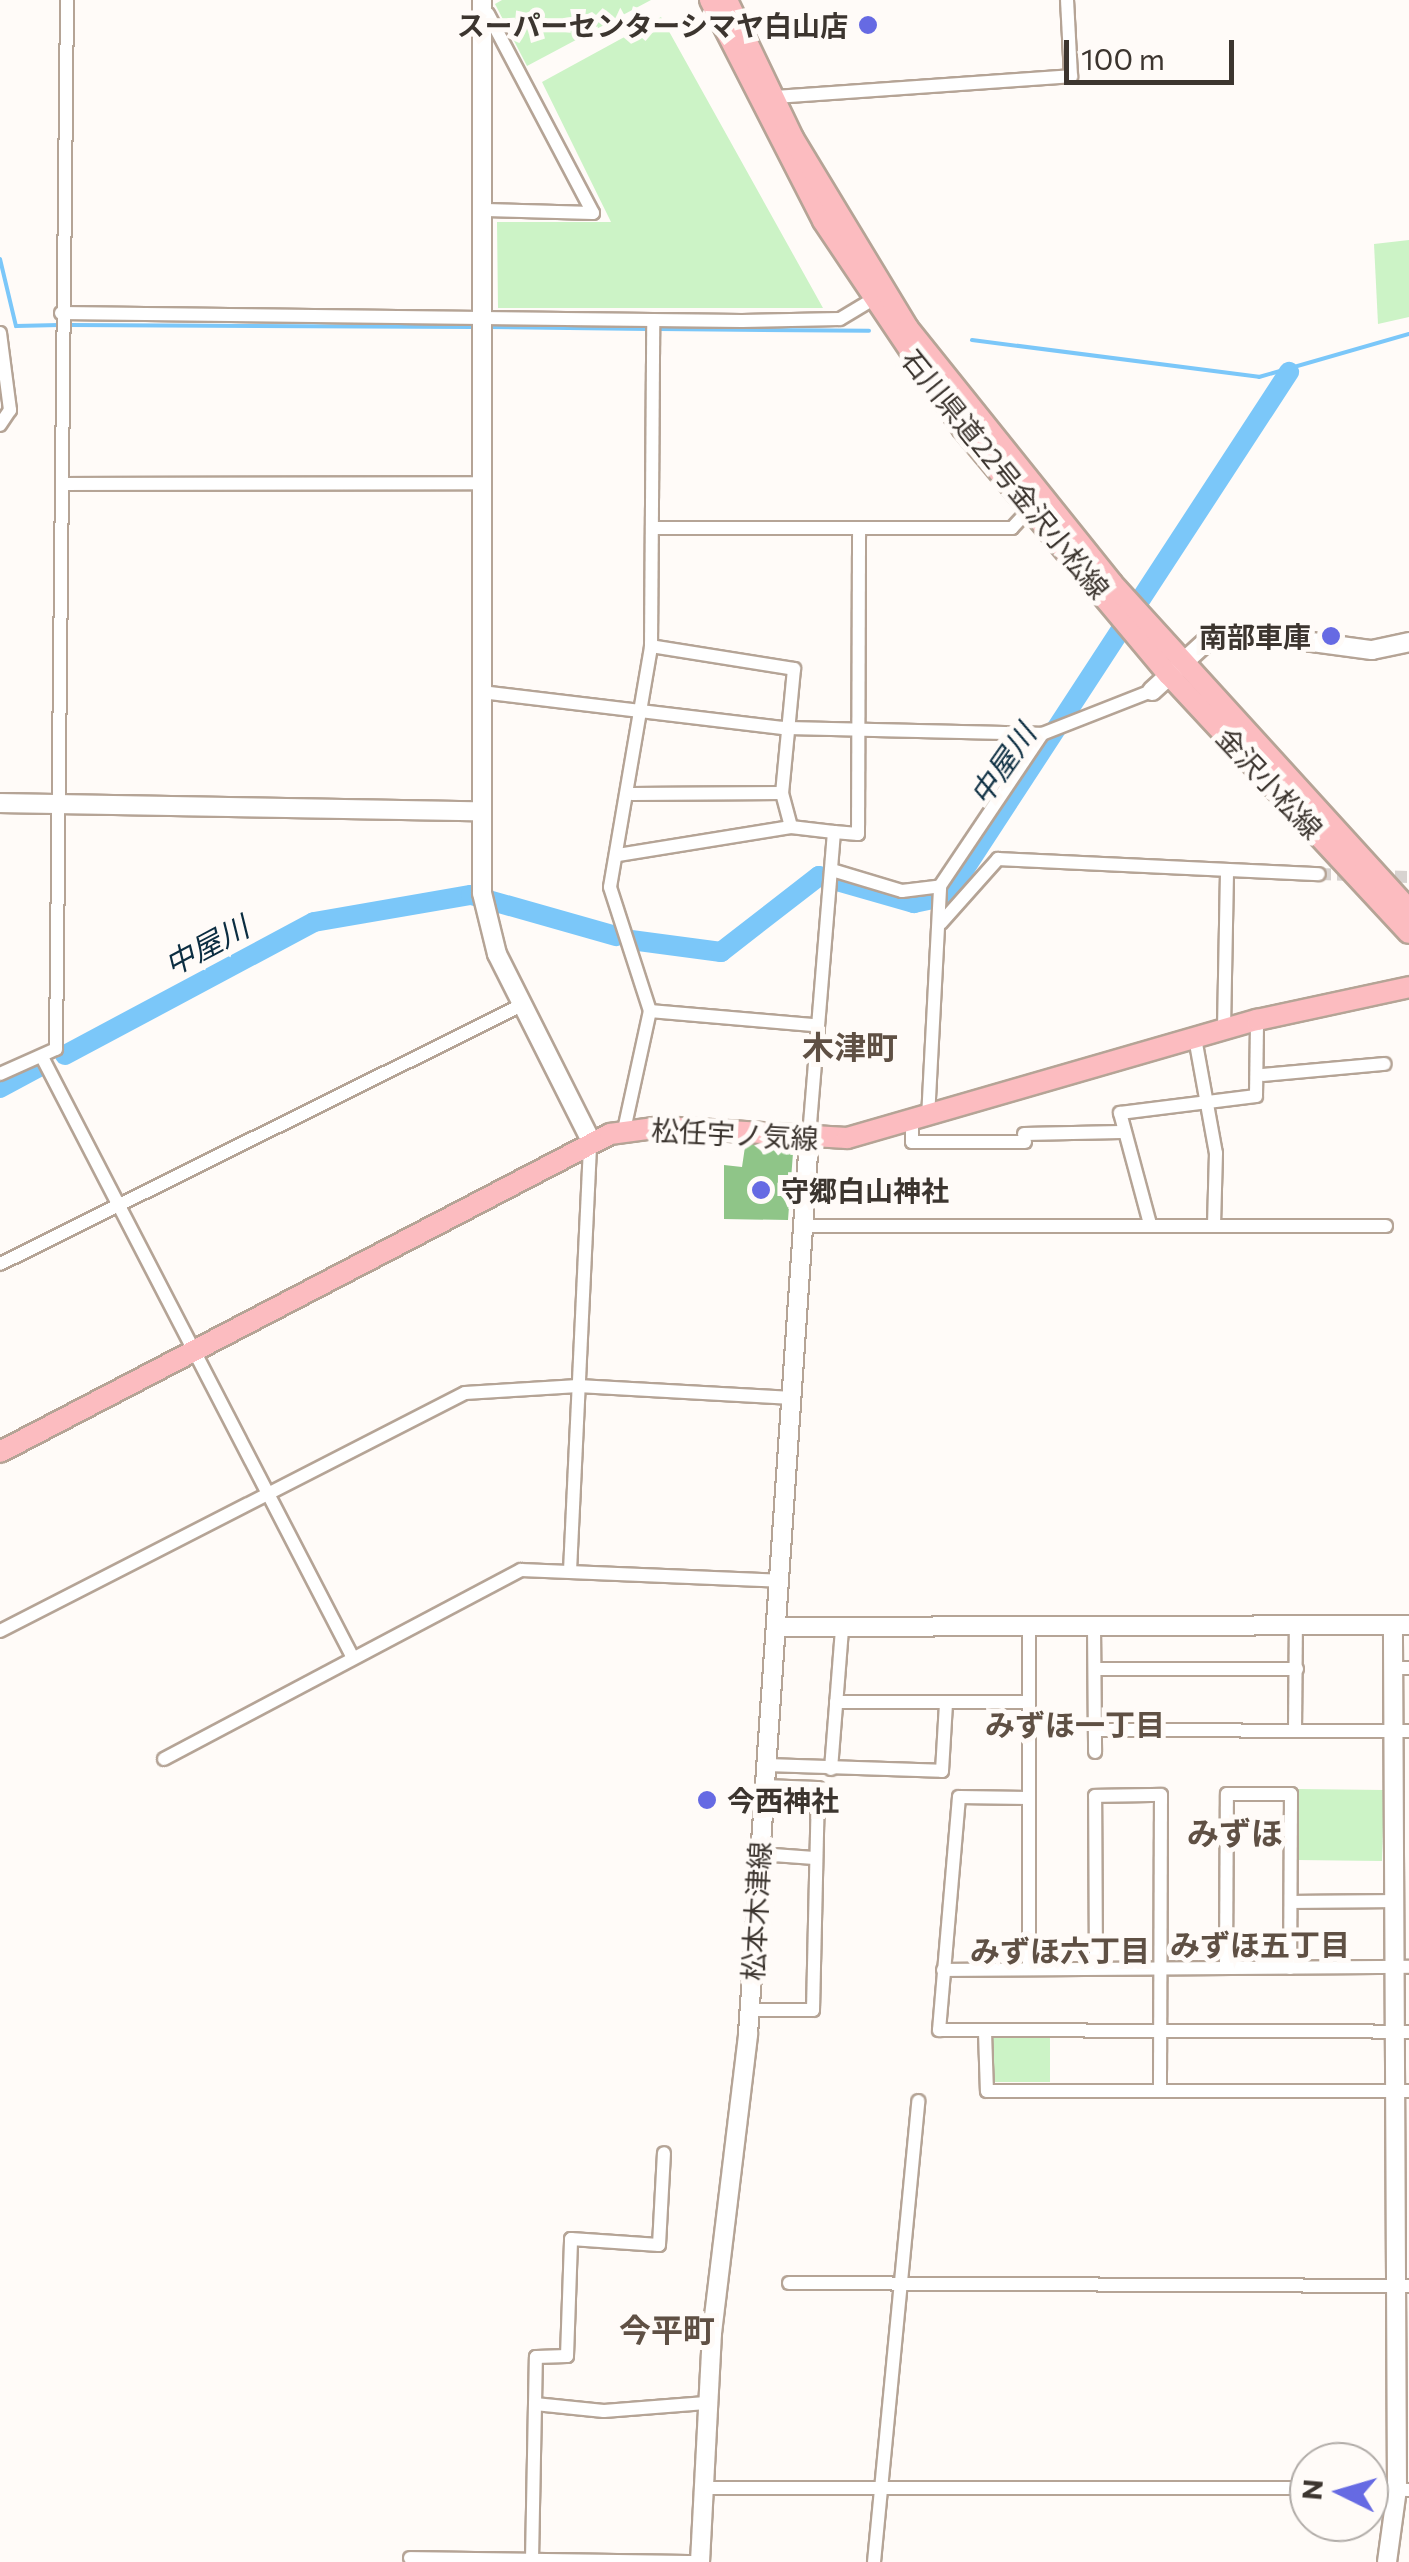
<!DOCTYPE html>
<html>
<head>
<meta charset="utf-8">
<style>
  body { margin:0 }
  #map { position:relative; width:1409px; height:2562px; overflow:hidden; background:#fffbf8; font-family:Commissioner,"Noto Sans JP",sans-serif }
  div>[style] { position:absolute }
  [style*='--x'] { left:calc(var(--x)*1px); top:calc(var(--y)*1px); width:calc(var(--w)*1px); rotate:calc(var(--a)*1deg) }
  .green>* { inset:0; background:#ccf3c6 }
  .forest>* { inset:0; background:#8fc588 }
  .stream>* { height:4px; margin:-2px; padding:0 2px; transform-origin:2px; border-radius:2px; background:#7bc7f9 }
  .river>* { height:20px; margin:-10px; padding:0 10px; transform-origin:10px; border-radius:10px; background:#7bc7f9 }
  .street-tunnel>* { height:12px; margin-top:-6px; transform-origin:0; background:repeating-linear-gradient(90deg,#d8d3d0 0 12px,transparent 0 18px) }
  .roads { filter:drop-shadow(2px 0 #b5a496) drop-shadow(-2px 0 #b5a496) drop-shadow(0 2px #b5a496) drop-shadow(0 -2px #b5a496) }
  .street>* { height:12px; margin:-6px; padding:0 6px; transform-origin:6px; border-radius:6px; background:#fff }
  .secondary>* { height:18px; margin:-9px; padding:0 9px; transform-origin:9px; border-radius:9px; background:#fff }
  .primary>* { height:20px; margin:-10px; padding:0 10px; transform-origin:10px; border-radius:10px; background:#fcbcc0 }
  .dots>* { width:28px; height:28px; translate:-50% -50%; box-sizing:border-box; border:5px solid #fffbf8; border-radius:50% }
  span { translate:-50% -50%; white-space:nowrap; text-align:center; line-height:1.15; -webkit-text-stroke:10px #fffbf8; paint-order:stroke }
  .poi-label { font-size:28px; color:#3c352f; font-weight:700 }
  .right { translate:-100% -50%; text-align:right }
  .left { translate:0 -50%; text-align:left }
  .street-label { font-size:28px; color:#3c352f }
  .water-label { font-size:30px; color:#0b2d41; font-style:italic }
  .neighbourhood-label { font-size:30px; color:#5f5044; font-weight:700 }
  .quarter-label { font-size:32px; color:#5f5044; font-weight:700 }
  .north { position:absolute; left:1289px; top:2442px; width:100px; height:100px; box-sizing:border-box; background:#fffbf8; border:2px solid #b1aca8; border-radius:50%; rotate:275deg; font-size:28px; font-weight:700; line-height:40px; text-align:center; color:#3c352f }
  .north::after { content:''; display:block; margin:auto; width:35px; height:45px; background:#666ae3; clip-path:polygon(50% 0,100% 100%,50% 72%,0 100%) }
  .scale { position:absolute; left:1064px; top:40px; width:170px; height:45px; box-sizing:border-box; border:5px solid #3c352f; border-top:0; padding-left:12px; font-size:30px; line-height:35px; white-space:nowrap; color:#3c352f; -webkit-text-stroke:8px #fffbf8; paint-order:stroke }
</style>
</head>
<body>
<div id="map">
  <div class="green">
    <div style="clip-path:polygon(502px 0,651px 0,527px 66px,495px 4px)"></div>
    <div style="clip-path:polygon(661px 17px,823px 308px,498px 308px,497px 222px,611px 222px,542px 82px)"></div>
    <div style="clip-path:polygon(1409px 240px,1409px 317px,1378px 324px,1374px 244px)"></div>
    <div style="clip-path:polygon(1298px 1789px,1384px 1790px,1382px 1861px,1297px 1860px)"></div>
    <div style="clip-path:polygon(991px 2038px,1050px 2038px,1050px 2082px,993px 2082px)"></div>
  </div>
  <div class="forest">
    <div style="clip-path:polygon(746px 1140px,784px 1143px,793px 1153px,788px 1220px,724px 1219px,724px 1165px,742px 1167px)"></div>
  </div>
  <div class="stream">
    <div style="--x:0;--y:259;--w:69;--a:76.6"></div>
    <div style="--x:16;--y:326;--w:43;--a:-1.3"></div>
    <div style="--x:69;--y:325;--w:405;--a:0.3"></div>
    <div style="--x:489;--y:327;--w:160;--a:0.7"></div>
    <div style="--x:659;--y:329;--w:210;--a:0.5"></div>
    <div style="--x:972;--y:340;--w:289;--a:7.3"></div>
    <div style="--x:1259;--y:377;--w:156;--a:-16"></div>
  </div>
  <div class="river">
    <div style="--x:631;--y:940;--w:91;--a:7.6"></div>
    <div style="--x:721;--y:952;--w:124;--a:-37.8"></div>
    <div style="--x:819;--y:876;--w:99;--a:15.9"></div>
    <div style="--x:914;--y:903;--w:34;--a:-12"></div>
    <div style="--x:947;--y:896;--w:626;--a:-56.87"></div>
    <div style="--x:65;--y:1055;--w:282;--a:-28.1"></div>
    <div style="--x:314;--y:922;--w:159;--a:-9.8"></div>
    <div style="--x:471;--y:895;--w:151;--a:15.8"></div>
    <div style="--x:0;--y:1088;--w:47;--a:-28.2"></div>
  </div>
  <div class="street-tunnel">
    <div style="--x:1319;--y:874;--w:38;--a:2"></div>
    <div style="--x:1377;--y:876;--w:32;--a:2"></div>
  </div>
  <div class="roads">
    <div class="street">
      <div style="--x:774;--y:97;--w:298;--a:-4"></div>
      <div style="--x:1071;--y:76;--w:76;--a:-93"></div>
      <div style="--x:486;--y:210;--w:107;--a:1.6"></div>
      <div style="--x:593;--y:213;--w:225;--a:-117.8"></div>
      <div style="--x:61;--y:313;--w:681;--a:0.67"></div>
      <div style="--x:742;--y:321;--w:98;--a:-1.2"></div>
      <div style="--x:840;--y:319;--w:37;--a:-31"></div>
      <div style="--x:0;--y:333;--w:78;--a:82.6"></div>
      <div style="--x:10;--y:410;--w:18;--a:124"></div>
      <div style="--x:62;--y:484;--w:416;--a:-0.1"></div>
      <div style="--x:652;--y:528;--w:360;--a:0"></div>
      <div style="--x:1012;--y:528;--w:26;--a:-47"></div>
      <div style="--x:651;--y:646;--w:145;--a:9.1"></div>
      <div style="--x:794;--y:669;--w:125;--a:95.5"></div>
      <div style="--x:481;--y:692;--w:304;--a:6.8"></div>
      <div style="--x:783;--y:728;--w:259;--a:1.3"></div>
      <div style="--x:632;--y:794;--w:150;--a:-0.4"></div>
      <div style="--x:782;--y:793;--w:35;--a:75"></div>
      <div style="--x:834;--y:832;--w:24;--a:5"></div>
      <div style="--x:858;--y:834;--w:306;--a:-89.8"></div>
      <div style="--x:618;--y:855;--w:175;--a:-9.2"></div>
      <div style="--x:791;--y:827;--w:43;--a:6.6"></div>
      <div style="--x:834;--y:832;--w:308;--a:94.7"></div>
      <div style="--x:832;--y:870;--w:73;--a:16.7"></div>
      <div style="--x:902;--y:891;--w:38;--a:-7"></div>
      <div style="--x:941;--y:923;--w:86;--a:-48.3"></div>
      <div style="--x:998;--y:859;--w:321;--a:2.7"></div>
      <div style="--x:650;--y:1011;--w:163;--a:4.9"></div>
      <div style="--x:1224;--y:1029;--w:159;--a:-88.9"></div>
      <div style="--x:1195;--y:1038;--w:117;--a:79.7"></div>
      <div style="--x:1216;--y:1153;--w:70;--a:91.6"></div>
      <div style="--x:42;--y:1057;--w:677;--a:62.64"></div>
      <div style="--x:0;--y:1074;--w:61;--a:-24.1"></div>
      <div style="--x:56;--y:1049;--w:1049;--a:-89.4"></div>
      <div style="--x:1263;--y:1075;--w:122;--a:-5.2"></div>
      <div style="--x:928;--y:1118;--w:232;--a:-87"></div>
      <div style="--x:940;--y:886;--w:183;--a:-56.1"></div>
      <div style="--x:1042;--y:734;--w:118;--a:-21.4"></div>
      <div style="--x:912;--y:1122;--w:20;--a:90"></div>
      <div style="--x:912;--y:1142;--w:113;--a:0"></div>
      <div style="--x:624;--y:1130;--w:122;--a:-77.7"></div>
      <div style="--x:650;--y:1011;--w:130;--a:-107.9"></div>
      <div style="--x:610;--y:887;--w:244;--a:-80.3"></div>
      <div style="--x:651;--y:646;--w:326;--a:-89.6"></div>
      <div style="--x:1024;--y:1134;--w:97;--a:-1.2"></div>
      <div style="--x:1150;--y:1224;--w:115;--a:-105.1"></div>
      <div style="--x:1120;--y:1113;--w:137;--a:-7.1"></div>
      <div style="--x:1256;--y:1096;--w:76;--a:-89.2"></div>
      <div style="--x:808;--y:1226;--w:578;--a:0"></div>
      <div style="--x:0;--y:1264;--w:583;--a:-26.39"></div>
      <div style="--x:570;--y:1571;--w:427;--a:-87.3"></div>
      <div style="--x:1094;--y:1627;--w:125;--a:89.5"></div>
      <div style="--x:0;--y:1631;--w:522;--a:-27.1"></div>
      <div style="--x:465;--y:1393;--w:113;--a:-3.5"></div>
      <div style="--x:578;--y:1386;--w:215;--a:3.2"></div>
      <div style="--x:1394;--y:1668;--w:15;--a:0"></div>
      <div style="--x:1095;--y:1669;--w:202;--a:0"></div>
      <div style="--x:836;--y:1702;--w:193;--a:0"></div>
      <div style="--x:1096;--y:1730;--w:313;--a:0.2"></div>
      <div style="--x:1295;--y:1730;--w:106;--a:-89.5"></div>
      <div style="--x:164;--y:1759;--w:404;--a:-27.9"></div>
      <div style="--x:521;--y:1570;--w:259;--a:2.4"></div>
      <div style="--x:765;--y:1765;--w:177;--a:1.9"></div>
      <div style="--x:942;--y:1771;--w:68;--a:-86.6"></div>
      <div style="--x:831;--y:1769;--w:141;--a:-85.5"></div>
      <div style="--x:1028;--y:1798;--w:69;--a:-179.2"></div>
      <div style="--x:959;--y:1797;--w:234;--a:94.9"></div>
      <div style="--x:939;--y:2030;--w:470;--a:0.2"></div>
      <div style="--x:759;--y:1854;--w:56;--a:4.1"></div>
      <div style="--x:1293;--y:1902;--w:101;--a:-0.6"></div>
      <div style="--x:1029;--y:1968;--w:342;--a:-90"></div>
      <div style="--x:1096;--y:1968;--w:172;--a:-90.3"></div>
      <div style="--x:1095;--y:1796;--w:66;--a:-0.9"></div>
      <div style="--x:1161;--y:1795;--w:295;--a:90.2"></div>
      <div style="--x:1226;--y:1968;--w:174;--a:-89.7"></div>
      <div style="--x:1227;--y:1794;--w:64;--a:0"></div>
      <div style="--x:1291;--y:1794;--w:174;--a:90.3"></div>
      <div style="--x:943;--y:1970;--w:466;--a:-0.4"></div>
      <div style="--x:749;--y:2010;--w:64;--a:0"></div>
      <div style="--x:813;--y:2010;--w:222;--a:-88.7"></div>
      <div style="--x:818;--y:1788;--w:55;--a:-177.9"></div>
      <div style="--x:985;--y:2032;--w:59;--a:88.1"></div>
      <div style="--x:987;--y:2091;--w:422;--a:0"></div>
      <div style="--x:789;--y:2283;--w:620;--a:0.28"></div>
      <div style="--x:535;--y:2404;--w:69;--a:5.8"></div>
      <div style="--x:604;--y:2411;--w:102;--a:-4.5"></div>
      <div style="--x:703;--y:2488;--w:606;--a:0"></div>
      <div style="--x:1369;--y:2489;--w:40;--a:1.4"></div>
      <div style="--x:410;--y:2558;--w:290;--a:0.8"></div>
      <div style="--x:532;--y:2560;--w:203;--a:-88.9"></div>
      <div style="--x:536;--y:2357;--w:31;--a:-2"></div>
      <div style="--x:567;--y:2356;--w:117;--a:-88"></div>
      <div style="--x:571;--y:2239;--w:88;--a:3.9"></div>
      <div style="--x:659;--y:2245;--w:92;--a:-86.9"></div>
      <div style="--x:874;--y:2562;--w:463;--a:-84.5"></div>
    </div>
    <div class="secondary">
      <div style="--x:482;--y:0;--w:893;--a:90"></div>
      <div style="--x:482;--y:893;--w:63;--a:76.2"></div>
      <div style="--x:497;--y:954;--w:209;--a:63.3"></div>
      <div style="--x:1152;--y:691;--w:79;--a:-42.4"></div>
      <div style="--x:1210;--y:638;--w:29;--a:-12"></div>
      <div style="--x:1238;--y:632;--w:135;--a:7.7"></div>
      <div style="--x:1372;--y:650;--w:38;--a:-12"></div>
      <div style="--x:0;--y:803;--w:479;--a:1"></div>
      <div style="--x:777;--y:1627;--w:632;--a:-0.18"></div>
      <div style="--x:700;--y:2562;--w:229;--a:-87"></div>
      <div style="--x:712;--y:2333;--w:301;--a:-83.1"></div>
      <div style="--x:748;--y:2034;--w:896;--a:-86.1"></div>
      <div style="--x:1387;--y:2562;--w:74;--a:-82.2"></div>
      <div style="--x:1397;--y:2489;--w:864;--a:-90.27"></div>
    </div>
    <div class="primary">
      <div style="--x:710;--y:0;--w:248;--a:62.9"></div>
      <div style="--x:823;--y:221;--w:251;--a:56.1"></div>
      <div style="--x:963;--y:429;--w:321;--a:50.1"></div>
      <div style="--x:1169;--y:675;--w:352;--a:47.1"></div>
      <div style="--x:727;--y:0;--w:153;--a:64.4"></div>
      <div style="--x:793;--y:138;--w:222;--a:58.8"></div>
      <div style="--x:908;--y:328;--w:327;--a:51.3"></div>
      <div style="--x:1112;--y:583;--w:441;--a:47.7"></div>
      <div style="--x:0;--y:1452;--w:688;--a:-27.53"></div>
      <div style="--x:610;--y:1134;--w:52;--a:-7.7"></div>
      <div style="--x:662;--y:1127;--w:185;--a:3.4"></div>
      <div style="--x:847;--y:1138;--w:427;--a:-16.1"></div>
      <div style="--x:1257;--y:1020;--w:156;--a:-12.2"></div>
    </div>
  </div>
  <div class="dots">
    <div style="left:868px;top:25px;background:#666ae3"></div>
    <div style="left:1331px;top:636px;background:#666ae3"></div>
    <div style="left:761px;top:1190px;background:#666ae3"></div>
    <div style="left:707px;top:1800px;background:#666ae3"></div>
  </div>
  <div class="poi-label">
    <span class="right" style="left:848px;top:25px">スーパーセンターシマヤ白山店</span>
    <span class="right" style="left:1311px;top:636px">南部車庫</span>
    <span class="left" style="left:781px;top:1190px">守郷白山神社</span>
    <span class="left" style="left:727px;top:1800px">今西神社</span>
  </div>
  <div class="street-label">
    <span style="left:1006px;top:474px;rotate:51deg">石川県道22号金沢小松線</span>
    <span style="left:1270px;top:783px;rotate:47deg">金沢小松線</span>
    <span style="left:735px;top:1134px;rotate:3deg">松任宇ノ気線</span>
    <span style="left:756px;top:1911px;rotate:-87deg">松本木津線</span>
  </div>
  <div class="water-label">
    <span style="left:1002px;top:764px;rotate:-55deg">中屋川</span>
    <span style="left:206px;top:945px;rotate:-28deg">中屋川</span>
  </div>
  <div class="neighbourhood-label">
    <span style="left:1075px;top:1724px">みずほ一丁目</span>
    <span style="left:1260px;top:1944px">みずほ五丁目</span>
    <span style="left:1060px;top:1950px">みずほ六丁目</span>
  </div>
  <div class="quarter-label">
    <span style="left:850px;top:1046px">木津町</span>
    <span style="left:1235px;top:1832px">みずほ</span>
    <span style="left:667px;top:2329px">今平町</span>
  </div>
  <div class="north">N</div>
  <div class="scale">100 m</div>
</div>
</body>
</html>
